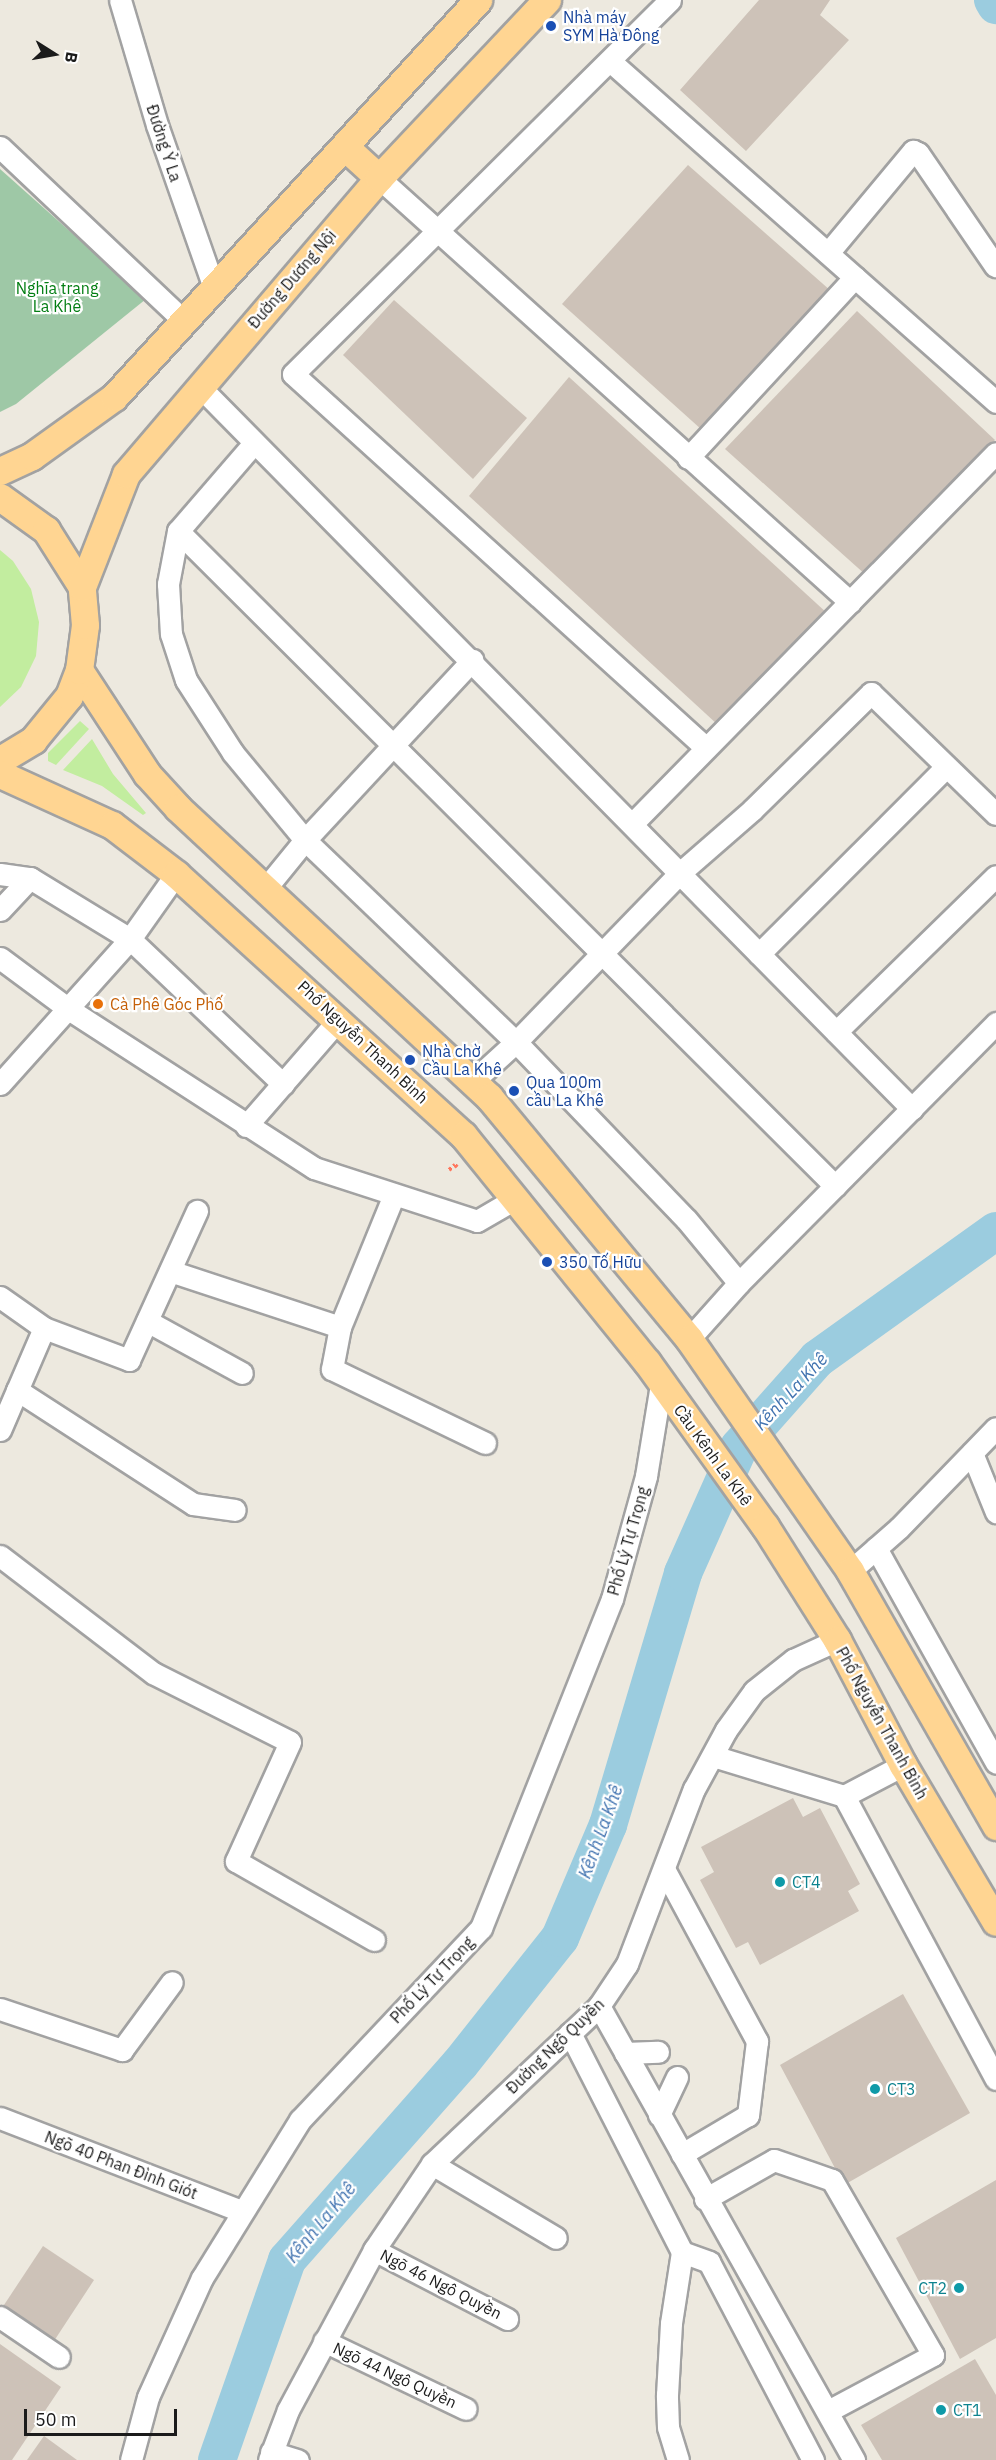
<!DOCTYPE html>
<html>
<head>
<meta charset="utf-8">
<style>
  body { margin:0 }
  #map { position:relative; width:996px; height:2460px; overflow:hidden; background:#ede9df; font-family:"IBM Plex Sans",sans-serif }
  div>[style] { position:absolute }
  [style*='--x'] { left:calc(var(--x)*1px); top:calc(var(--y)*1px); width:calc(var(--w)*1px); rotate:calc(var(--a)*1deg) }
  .grass>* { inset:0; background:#c2ed9f }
  .cemetery>* { inset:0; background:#9ec8a6 }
  .river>* { height:38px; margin:-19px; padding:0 19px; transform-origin:19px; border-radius:19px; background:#9bccdf }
  .building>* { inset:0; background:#cdc2b8 }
  .path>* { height:4px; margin-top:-2px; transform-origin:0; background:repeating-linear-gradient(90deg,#ff775e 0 3px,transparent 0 6px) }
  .roads { filter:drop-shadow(2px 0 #a2a2a2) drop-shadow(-2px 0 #a2a2a2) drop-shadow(0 2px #a2a2a2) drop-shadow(0 -2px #a2a2a2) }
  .minor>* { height:21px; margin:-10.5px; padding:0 10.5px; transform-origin:10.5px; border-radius:10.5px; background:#fff }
  .major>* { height:27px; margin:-13.5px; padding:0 13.5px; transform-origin:13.5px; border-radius:13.5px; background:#ffd592 }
  .dots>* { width:16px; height:16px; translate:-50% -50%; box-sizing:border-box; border:3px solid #fff; border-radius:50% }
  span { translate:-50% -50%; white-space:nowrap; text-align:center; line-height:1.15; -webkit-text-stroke:4.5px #fff; paint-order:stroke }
  .transit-label { font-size:16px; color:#164399 }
  .left { translate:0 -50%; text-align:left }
  .street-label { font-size:16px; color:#1b1b1b }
  .park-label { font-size:16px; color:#037e13 }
  .food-label { font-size:16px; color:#c56008 }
  .culture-label { font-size:16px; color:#0d838f }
  .right { translate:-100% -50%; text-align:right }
  .water-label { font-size:18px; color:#4173b0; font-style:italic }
  .north { position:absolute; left:24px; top:24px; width:60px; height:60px; -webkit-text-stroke:4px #fff; paint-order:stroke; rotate:101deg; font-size:16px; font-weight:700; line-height:24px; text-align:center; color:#1b1b1b }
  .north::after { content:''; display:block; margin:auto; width:21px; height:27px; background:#1b1b1b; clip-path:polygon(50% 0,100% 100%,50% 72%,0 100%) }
  .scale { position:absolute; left:24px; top:2409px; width:153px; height:27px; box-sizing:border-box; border:3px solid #1b1b1b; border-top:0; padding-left:8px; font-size:18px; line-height:21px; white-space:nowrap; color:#1b1b1b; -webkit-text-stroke:4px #fff; paint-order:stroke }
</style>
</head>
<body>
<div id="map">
  <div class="grass">
    <div style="clip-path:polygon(0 550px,13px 561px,31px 589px,39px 622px,36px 656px,21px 687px,0 707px)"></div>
    <div style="clip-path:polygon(80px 721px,89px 729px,56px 765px,48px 761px,48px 753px)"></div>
    <div style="clip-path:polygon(92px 739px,113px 774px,146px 813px,143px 815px,102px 786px,63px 770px)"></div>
  </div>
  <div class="cemetery">
    <div style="clip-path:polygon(0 169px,146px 299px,16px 404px,0 412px)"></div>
  </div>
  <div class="river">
    <div style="--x:993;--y:0;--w:6;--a:59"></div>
    <div style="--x:217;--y:2460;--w:212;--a:-70.7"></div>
    <div style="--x:287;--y:2260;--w:261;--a:-48.6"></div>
    <div style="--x:460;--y:2064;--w:161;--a:-51.6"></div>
    <div style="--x:560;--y:1938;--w:123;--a:-67"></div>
    <div style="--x:608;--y:1825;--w:263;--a:-73.4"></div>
    <div style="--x:683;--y:1573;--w:138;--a:-66"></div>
    <div style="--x:739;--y:1447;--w:118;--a:-48.4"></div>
    <div style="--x:817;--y:1359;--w:220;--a:-35.6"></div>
  </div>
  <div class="building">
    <div style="clip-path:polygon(759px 0,830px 0,820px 15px,849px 40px,746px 151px,680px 90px)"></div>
    <div style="clip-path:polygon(688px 165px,831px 291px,702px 430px,562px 304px)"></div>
    <div style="clip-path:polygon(394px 300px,527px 418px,473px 479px,343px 355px)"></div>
    <div style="clip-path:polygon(857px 311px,995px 440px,867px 576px,725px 449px)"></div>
    <div style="clip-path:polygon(569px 377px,828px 614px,718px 725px,469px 496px)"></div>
    <div style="clip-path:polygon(793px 1798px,803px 1817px,820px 1808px,860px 1884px,848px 1891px,859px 1911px,760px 1965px,748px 1942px,736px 1948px,700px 1880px,714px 1872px,701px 1847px)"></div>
    <div style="clip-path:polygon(903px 1994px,970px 2113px,844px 2185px,780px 2065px)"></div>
    <div style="clip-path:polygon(996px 2180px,996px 2338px,960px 2359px,896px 2238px)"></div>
    <div style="clip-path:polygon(43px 2246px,94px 2280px,54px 2341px,2px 2308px)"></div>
    <div style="clip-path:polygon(0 2344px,61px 2387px,12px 2460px,0 2460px)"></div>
    <div style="clip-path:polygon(975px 2359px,996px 2395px,996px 2460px,882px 2460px,861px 2425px)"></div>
    <div style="clip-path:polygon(44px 2436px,77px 2460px,27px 2460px)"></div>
  </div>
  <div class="path">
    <div style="--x:449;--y:1170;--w:8;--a:-40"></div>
    <div style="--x:455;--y:1165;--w:3;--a:45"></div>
  </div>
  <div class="roads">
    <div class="minor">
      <div style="--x:120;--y:0;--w:130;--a:73.5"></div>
      <div style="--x:157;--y:125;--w:170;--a:70.7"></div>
      <div style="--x:670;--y:0;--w:531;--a:135.23"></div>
      <div style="--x:293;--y:374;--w:557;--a:42.16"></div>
      <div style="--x:610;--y:61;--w:515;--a:41.46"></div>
      <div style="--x:0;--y:147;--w:252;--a:43.4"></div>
      <div style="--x:379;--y:178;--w:634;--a:41.99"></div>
      <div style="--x:828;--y:253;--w:133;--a:-50.2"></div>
      <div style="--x:913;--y:151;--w:5;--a:22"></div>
      <div style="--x:918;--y:153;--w:137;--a:55.7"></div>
      <div style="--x:200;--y:387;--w:1014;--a:45.4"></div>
      <div style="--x:254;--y:443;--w:116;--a:130.8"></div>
      <div style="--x:178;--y:531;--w:54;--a:100.7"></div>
      <div style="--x:168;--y:584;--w:50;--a:86.6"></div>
      <div style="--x:171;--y:634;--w:48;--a:71.9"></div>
      <div style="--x:186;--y:680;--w:87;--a:57.2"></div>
      <div style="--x:233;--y:753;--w:113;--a:50.4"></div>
      <div style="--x:305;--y:840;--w:292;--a:43.8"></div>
      <div style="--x:516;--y:1042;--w:245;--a:46.2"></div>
      <div style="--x:686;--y:1219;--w:83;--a:50.4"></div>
      <div style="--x:688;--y:458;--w:246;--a:-47.3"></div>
      <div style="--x:178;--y:531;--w:928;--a:44.91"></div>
      <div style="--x:633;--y:823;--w:518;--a:-45.55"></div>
      <div style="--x:0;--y:874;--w:30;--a:8"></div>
      <div style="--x:30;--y:878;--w:117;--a:31.4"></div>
      <div style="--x:130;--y:939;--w:211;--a:43.5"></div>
      <div style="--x:265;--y:889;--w:63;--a:-50.8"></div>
      <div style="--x:305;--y:840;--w:246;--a:-47.1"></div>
      <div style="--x:0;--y:910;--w:44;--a:-46.8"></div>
      <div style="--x:759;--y:954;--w:263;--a:-45"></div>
      <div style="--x:0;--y:958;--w:87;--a:36.6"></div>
      <div style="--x:70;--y:1010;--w:291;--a:32.9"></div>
      <div style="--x:314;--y:1168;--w:171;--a:18"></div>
      <div style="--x:477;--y:1221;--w:44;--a:-30.1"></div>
      <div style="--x:836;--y:1032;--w:223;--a:-44.3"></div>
      <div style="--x:472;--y:1082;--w:59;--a:-42.3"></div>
      <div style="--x:516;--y:1042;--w:237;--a:-45.9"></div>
      <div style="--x:681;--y:872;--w:94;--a:-41.1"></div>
      <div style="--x:752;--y:810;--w:167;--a:-44.5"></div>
      <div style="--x:871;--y:693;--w:174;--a:44.1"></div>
      <div style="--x:0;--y:1084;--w:195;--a:-48.1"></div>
      <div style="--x:130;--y:939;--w:80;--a:-54.7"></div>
      <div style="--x:246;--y:1126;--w:142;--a:-49"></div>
      <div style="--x:170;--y:1271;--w:179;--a:18.2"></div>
      <div style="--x:340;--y:1327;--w:43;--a:100.8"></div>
      <div style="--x:332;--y:1369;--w:170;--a:25.8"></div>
      <div style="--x:0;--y:1297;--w:54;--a:35.2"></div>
      <div style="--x:44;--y:1328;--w:91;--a:20.6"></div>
      <div style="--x:129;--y:1360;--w:164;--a:-65.5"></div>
      <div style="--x:147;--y:1321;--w:108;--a:28.7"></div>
      <div style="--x:340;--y:1327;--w:143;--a:-67.8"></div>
      <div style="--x:689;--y:1339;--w:75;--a:-48.2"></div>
      <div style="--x:739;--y:1283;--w:366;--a:-45.3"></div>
      <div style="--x:17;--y:1390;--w:210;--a:32.9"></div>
      <div style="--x:193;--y:1504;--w:42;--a:8.1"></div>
      <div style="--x:0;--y:1430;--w:111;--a:-66.7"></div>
      <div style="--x:972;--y:1453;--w:64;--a:67.9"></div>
      <div style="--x:876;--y:1548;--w:246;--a:60.8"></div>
      <div style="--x:0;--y:1556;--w:193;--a:37.4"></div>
      <div style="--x:153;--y:1673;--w:153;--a:26.7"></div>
      <div style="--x:290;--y:1742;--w:131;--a:114.4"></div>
      <div style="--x:236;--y:1861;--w:159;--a:29.8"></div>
      <div style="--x:850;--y:1571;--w:65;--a:-41.3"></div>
      <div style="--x:899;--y:1528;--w:139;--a:-45.9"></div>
      <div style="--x:713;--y:1756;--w:137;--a:17"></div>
      <div style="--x:844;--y:1796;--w:67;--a:-27.7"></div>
      <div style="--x:844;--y:1796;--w:321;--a:61.8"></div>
      <div style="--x:664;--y:1869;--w:196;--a:61.6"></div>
      <div style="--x:757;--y:2041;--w:75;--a:96.9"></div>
      <div style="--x:748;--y:2115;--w:77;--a:149.4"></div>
      <div style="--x:599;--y:2006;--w:521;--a:60.68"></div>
      <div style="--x:0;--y:2009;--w:129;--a:18.6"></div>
      <div style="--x:122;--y:2050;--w:84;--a:-53.7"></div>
      <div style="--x:570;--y:2033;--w:246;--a:62.9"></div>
      <div style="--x:682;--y:2252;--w:29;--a:20"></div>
      <div style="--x:709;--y:2262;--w:224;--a:62.3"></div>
      <div style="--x:625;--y:2053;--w:33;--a:-2"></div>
      <div style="--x:659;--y:2115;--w:42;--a:-64.7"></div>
      <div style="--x:0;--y:2118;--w:258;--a:21.1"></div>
      <div style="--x:432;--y:2164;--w:144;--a:30.8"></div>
      <div style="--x:705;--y:2199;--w:79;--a:-29.5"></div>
      <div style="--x:774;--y:2160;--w:61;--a:19"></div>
      <div style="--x:832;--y:2180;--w:202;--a:60"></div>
      <div style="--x:933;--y:2355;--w:119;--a:151.9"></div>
      <div style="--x:374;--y:2250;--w:150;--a:27.4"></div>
      <div style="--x:0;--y:2317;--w:71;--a:34.1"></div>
      <div style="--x:324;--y:2341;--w:157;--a:25.6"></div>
      <div style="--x:271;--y:2452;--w:28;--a:17"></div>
      <div style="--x:131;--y:2460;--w:65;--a:-74.9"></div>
      <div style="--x:148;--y:2397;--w:131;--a:-65.6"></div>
      <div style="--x:202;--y:2278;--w:186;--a:-58.2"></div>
      <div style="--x:300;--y:2120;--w:264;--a:-46.7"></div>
      <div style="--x:481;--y:1928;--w:354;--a:-68.3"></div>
      <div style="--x:612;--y:1599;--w:128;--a:-74.5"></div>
      <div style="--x:646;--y:1476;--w:93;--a:-80.7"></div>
      <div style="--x:269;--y:2460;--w:53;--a:-69.2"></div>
      <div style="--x:288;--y:2410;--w:182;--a:-61.7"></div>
      <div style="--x:374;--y:2250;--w:104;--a:-56"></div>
      <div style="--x:432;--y:2164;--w:230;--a:-43.4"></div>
      <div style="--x:599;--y:2006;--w:50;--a:-56.3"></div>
      <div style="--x:627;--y:1964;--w:187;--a:-69.1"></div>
      <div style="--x:694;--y:1789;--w:67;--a:-61.5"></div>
      <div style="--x:726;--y:1730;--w:48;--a:-54.3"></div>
      <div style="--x:754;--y:1691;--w:50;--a:-38.5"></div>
      <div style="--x:793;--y:1660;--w:48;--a:-24.4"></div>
      <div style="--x:678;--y:2460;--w:34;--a:-107"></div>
      <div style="--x:668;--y:2427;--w:32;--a:-92"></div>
      <div style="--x:667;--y:2395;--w:72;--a:-86.8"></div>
      <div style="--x:671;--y:2323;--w:72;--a:-81.2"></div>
    </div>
    <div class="major">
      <div style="--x:345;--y:147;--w:46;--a:42.4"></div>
      <div style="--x:0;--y:471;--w:35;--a:-25"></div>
      <div style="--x:32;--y:456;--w:101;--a:-35.7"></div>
      <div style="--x:114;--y:397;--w:539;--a:-47.48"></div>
      <div style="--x:0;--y:497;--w:57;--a:35.7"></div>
      <div style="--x:46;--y:530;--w:67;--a:57.7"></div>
      <div style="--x:79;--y:670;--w:124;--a:56.8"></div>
      <div style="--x:147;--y:774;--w:46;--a:47.6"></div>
      <div style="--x:178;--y:808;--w:425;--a:42.9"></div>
      <div style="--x:489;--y:1097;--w:314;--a:50.4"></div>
      <div style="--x:689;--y:1339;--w:282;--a:55.2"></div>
      <div style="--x:850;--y:1571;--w:294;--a:60.2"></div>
      <div style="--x:0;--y:760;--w:39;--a:-31"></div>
      <div style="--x:33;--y:740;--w:57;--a:-50.7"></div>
      <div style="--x:69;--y:696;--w:28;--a:-69"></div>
      <div style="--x:79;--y:670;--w:45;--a:-82.4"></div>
      <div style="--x:85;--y:625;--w:38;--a:-95"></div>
      <div style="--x:82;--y:587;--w:121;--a:-68.7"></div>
      <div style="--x:126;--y:474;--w:389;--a:-49.5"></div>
      <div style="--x:379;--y:178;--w:245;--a:-46.7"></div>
      <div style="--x:0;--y:774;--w:123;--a:24.5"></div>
      <div style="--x:112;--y:825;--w:81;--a:37.4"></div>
      <div style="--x:176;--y:874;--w:388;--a:42.3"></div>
      <div style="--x:463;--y:1135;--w:292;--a:51"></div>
      <div style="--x:647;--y:1362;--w:202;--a:54.3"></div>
      <div style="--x:765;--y:1526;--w:135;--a:57.7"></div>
      <div style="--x:837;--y:1640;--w:141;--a:62.2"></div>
      <div style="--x:903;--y:1765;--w:182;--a:59.4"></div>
    </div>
  </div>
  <div class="dots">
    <div style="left:551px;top:26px;background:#1a4fb4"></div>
    <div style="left:98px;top:1004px;background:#e8710a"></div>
    <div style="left:410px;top:1060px;background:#1a4fb4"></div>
    <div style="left:514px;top:1091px;background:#1a4fb4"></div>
    <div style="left:547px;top:1262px;background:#1a4fb4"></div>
    <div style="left:780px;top:1882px;background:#0f9aa8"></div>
    <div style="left:875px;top:2089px;background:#0f9aa8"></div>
    <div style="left:959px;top:2288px;background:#0f9aa8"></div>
    <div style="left:941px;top:2410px;background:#0f9aa8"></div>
  </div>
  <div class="transit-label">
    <span class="left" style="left:563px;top:26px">Nhà máy<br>SYM Hà Đông</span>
    <span class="left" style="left:422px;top:1060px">Nhà chờ<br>Cầu La Khê</span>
    <span class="left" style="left:526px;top:1091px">Qua 100m<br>cầu La Khê</span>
    <span class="left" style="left:559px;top:1262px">350 Tố Hữu</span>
  </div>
  <div class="street-label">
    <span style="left:164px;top:143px;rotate:72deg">Đường Ỷ La</span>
    <span style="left:292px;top:279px;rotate:-49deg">Đường Dương Nội</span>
    <span style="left:363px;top:1042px;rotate:43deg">Phố Nguyễn Thanh Bình</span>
    <span style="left:713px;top:1455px;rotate:54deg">Cầu Kênh La Khê</span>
    <span style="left:628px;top:1541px;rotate:-74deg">Phố Lý Tự Trọng</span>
    <span style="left:882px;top:1723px;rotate:61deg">Phố Nguyễn Thanh Bình</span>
    <span style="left:432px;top:1980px;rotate:-46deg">Phố Lý Tự Trọng</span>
    <span style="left:555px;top:2046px;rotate:-44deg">Đường Ngô Quyền</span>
    <span style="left:121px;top:2165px;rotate:21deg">Ngõ 40 Phan Đình Giót</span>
    <span style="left:441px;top:2284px;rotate:27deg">Ngõ 46 Ngô Quyền</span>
    <span style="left:395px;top:2375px;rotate:25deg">Ngõ 44 Ngô Quyền</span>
  </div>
  <div class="park-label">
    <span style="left:57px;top:297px">Nghĩa trang<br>La Khê</span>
  </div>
  <div class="food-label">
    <span class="left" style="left:110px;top:1004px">Cà Phê Góc Phố</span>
  </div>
  <div class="culture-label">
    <span class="left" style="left:792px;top:1882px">CT4</span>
    <span class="left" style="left:887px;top:2089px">CT3</span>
    <span class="right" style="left:947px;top:2288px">CT2</span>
    <span class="left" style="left:953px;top:2410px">CT1</span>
  </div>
  <div class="water-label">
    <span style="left:791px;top:1392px;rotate:-47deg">Kênh La Khê</span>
    <span style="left:601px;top:1832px;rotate:-70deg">Kênh La Khê</span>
    <span style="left:321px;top:2223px;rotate:-50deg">Kênh La Khê</span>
  </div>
  <div class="north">B</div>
  <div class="scale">50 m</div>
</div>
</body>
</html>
